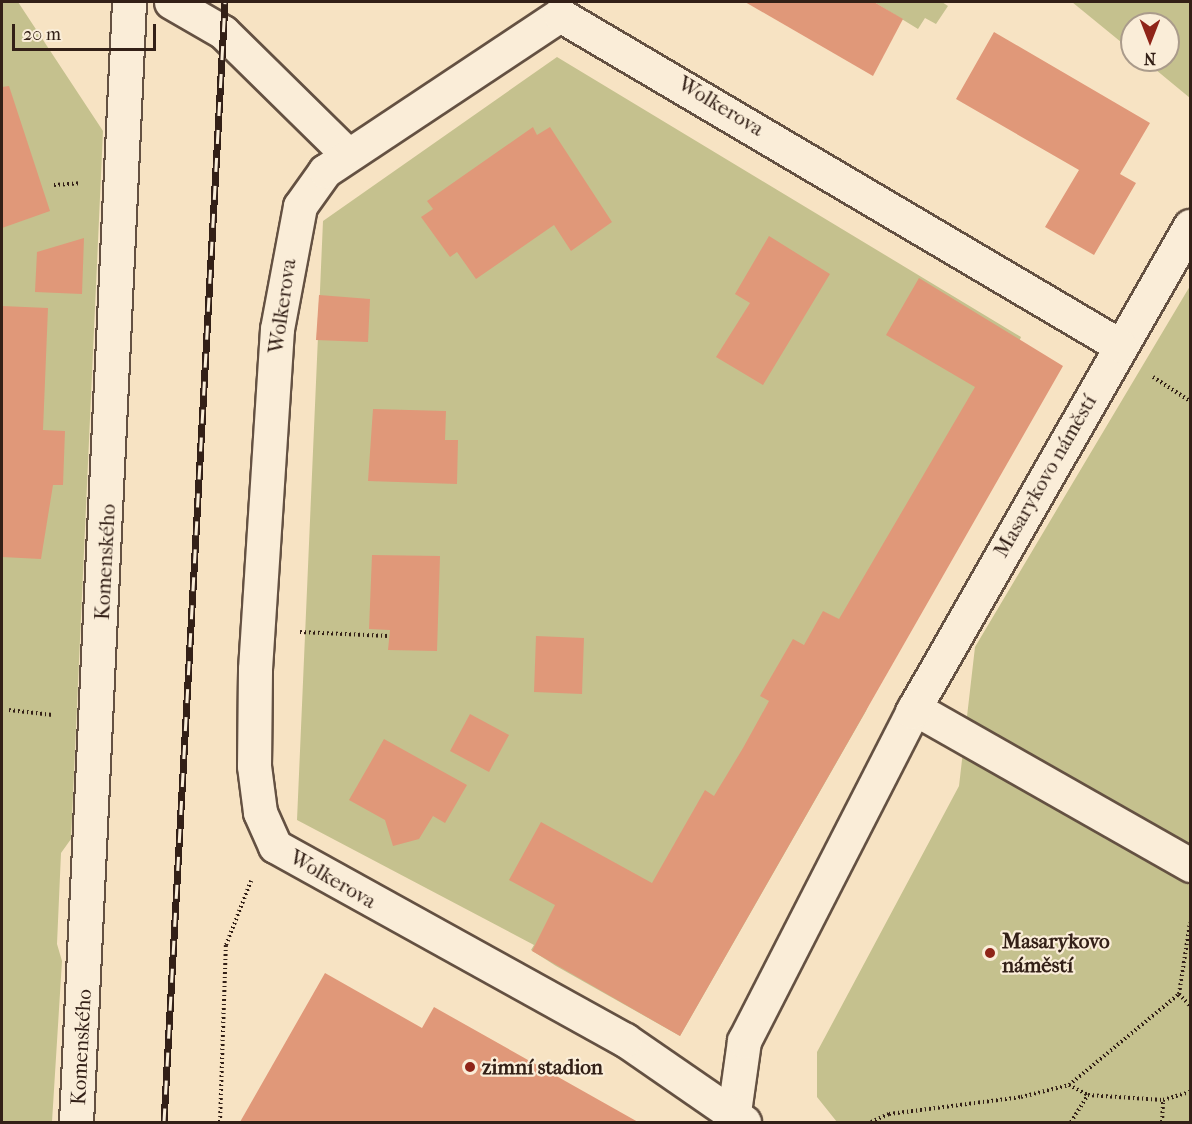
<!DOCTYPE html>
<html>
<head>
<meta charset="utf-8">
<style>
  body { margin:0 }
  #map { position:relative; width:1192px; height:1124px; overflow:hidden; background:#f7e3c3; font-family:"IM FELL French Canon",serif }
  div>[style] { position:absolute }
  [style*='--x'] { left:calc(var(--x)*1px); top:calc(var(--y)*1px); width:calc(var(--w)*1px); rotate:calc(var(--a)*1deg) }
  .green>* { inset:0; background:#c5c18e }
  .building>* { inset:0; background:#e09879 }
  .path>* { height:4px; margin-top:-2px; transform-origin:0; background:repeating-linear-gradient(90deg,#332017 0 1.5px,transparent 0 4.5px) }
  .roads { filter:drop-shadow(2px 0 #645142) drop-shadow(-2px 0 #645142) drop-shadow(0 2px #645142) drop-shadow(0 -2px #645142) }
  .minor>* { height:33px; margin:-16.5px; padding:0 16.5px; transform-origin:16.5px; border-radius:16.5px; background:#faedd8 }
  .rail>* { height:7px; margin-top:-3.5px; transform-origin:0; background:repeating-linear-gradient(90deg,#faedd8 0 14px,#332017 0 28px); box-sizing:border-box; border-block:2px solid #332017 }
  .dots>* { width:16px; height:16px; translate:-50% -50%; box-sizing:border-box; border:3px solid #faedd8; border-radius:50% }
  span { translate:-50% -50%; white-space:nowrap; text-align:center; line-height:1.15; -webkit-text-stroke:4.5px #faedd8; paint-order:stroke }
  .street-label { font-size:21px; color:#332017 }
  .poi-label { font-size:21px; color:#332017; font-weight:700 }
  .left { translate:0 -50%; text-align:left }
  .frame { position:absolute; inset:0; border:3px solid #332017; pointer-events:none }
  .north { position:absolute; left:1120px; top:12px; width:60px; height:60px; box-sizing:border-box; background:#faedd8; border:2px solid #aa9b8b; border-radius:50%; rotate:180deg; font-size:16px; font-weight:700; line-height:24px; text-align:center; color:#332017 }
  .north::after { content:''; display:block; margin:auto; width:21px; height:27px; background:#8f2418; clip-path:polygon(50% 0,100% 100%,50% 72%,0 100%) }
  .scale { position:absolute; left:12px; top:24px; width:144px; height:27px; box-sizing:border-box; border:3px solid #332017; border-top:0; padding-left:8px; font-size:18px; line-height:21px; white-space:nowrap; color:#332017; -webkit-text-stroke:4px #faedd8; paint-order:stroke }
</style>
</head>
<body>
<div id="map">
  <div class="green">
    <div style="clip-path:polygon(2px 2px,18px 2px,103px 131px,71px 839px,61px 853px,57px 944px,62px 961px,52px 1122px,2px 1122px)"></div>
    <div style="clip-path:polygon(874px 2px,942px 2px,948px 6px,936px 24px,925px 18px,918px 29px)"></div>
    <div style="clip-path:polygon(1072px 2px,1190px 2px,1190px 98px,1144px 60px,1168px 60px,1168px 24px,1132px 24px,1132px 51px)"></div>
    <div style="clip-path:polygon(557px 57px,1021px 337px,866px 711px,680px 1036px,556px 966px,531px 950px,534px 945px,297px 820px,323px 221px)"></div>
    <div style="clip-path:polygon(1190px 286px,1190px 1122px,837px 1122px,817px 1097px,817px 1052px,959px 786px,975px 647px)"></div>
  </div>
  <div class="building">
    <div style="clip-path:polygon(745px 2px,874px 2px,903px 19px,873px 76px)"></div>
    <div style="clip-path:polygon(994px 32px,1150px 123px,1120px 174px,1136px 183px,1094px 255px,1045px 227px,1079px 170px,956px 99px)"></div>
    <div style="clip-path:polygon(9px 86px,50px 211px,2px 228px,2px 87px)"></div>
    <div style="clip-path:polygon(533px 127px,537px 135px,550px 127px,612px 222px,571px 251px,554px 225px,476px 279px,457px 252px,450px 257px,421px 217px,433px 209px,427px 201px)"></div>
    <div style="clip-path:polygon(769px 236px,830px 274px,763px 385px,716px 357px,750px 303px,735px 294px)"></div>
    <div style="clip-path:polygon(84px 238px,82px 294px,35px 292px,37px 252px)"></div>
    <div style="clip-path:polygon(919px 278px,1063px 366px,680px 1036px,532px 951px,555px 905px,509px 880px,541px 822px,652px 883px,705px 790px,714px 796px,743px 748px,769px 701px,760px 696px,793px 639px,804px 645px,823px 611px,839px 619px,975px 387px,886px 335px)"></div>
    <div style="clip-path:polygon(319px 295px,370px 299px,368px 342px,316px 340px)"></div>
    <div style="clip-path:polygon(2px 306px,48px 308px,43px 430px,65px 431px,63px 485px,53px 485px,41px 559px,2px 557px)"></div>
    <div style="clip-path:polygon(373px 409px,446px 411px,445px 440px,458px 440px,457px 484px,368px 481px)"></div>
    <div style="clip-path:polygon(372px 555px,440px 556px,437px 651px,388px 650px,390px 630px,369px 629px)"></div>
    <div style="clip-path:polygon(536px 636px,584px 638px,582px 694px,534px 692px)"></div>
    <div style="clip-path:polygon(470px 714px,509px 735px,489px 772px,450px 751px)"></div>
    <div style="clip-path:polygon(384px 739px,467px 785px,445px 823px,433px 816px,419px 839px,393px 846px,385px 820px,349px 800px)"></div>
    <div style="clip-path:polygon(325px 973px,422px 1028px,434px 1007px,638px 1122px,240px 1122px)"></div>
  </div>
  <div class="path">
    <div style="--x:54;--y:185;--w:26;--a:-4"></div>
    <div style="--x:1153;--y:377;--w:44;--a:33"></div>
    <div style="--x:300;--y:632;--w:88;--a:2.6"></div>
    <div style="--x:9;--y:710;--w:44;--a:6.5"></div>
    <div style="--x:1179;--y:994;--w:16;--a:47"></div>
    <div style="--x:1069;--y:1085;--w:143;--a:-39.6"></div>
    <div style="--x:1179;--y:994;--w:72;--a:-81.2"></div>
    <div style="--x:220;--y:1122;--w:177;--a:-88.1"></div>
    <div style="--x:226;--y:945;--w:69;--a:-68.7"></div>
    <div style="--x:871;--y:1122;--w:20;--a:-24"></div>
    <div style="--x:889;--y:1114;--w:133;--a:-7.3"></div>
    <div style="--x:1021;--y:1097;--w:49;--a:-14"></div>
    <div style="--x:1069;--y:1085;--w:21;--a:28"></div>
    <div style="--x:1088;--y:1095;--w:75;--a:3.8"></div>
    <div style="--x:1163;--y:1100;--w:28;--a:-17"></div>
    <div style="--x:1071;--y:1122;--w:32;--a:-58"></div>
    <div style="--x:1162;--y:1122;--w:22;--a:-87"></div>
  </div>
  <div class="roads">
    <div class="minor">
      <div style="--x:171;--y:2;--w:60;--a:30"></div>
      <div style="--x:223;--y:32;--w:175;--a:44.5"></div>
      <div style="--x:914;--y:708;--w:318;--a:29.6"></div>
      <div style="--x:734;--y:1112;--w:72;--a:-82"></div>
      <div style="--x:744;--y:1041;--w:369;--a:-62.9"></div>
      <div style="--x:912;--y:712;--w:560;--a:-60.23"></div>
      <div style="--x:76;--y:1122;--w:1121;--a:-87.29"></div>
      <div style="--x:744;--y:1122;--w:145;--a:-145.4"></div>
      <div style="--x:625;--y:1040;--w:400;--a:-151"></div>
      <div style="--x:275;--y:846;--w:37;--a:-114"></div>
      <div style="--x:260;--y:812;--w:46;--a:-97.4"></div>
      <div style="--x:254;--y:766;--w:97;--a:-89.4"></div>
      <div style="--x:255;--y:669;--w:341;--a:-86.3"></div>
      <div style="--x:277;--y:329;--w:125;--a:-79.4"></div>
      <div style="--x:300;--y:206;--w:43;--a:-54.5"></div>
      <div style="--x:325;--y:171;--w:282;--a:-33.6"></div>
      <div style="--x:560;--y:15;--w:649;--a:30.56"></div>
    </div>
  </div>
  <div class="rail">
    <div style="--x:164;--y:1122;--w:1122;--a:-86.88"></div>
  </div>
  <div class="dots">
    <div style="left:990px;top:953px;background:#8f2418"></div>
    <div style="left:470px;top:1067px;background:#8f2418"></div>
  </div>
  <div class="street-label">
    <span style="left:721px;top:106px;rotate:31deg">Wolkerova</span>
    <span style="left:282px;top:306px;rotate:-82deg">Wolkerova</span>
    <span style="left:1045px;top:476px;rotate:-60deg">Masarykovo náměstí</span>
    <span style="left:105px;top:562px;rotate:-87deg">Komenského</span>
    <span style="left:333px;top:879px;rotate:30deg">Wolkerova</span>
    <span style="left:81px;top:1047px;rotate:-87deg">Komenského</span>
  </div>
  <div class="poi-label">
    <span class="left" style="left:1002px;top:953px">Masarykovo<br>náměstí</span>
    <span class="left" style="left:482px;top:1067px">zimní stadion</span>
  </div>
  <div class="frame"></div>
  <div class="north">N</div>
  <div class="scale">20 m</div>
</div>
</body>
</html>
